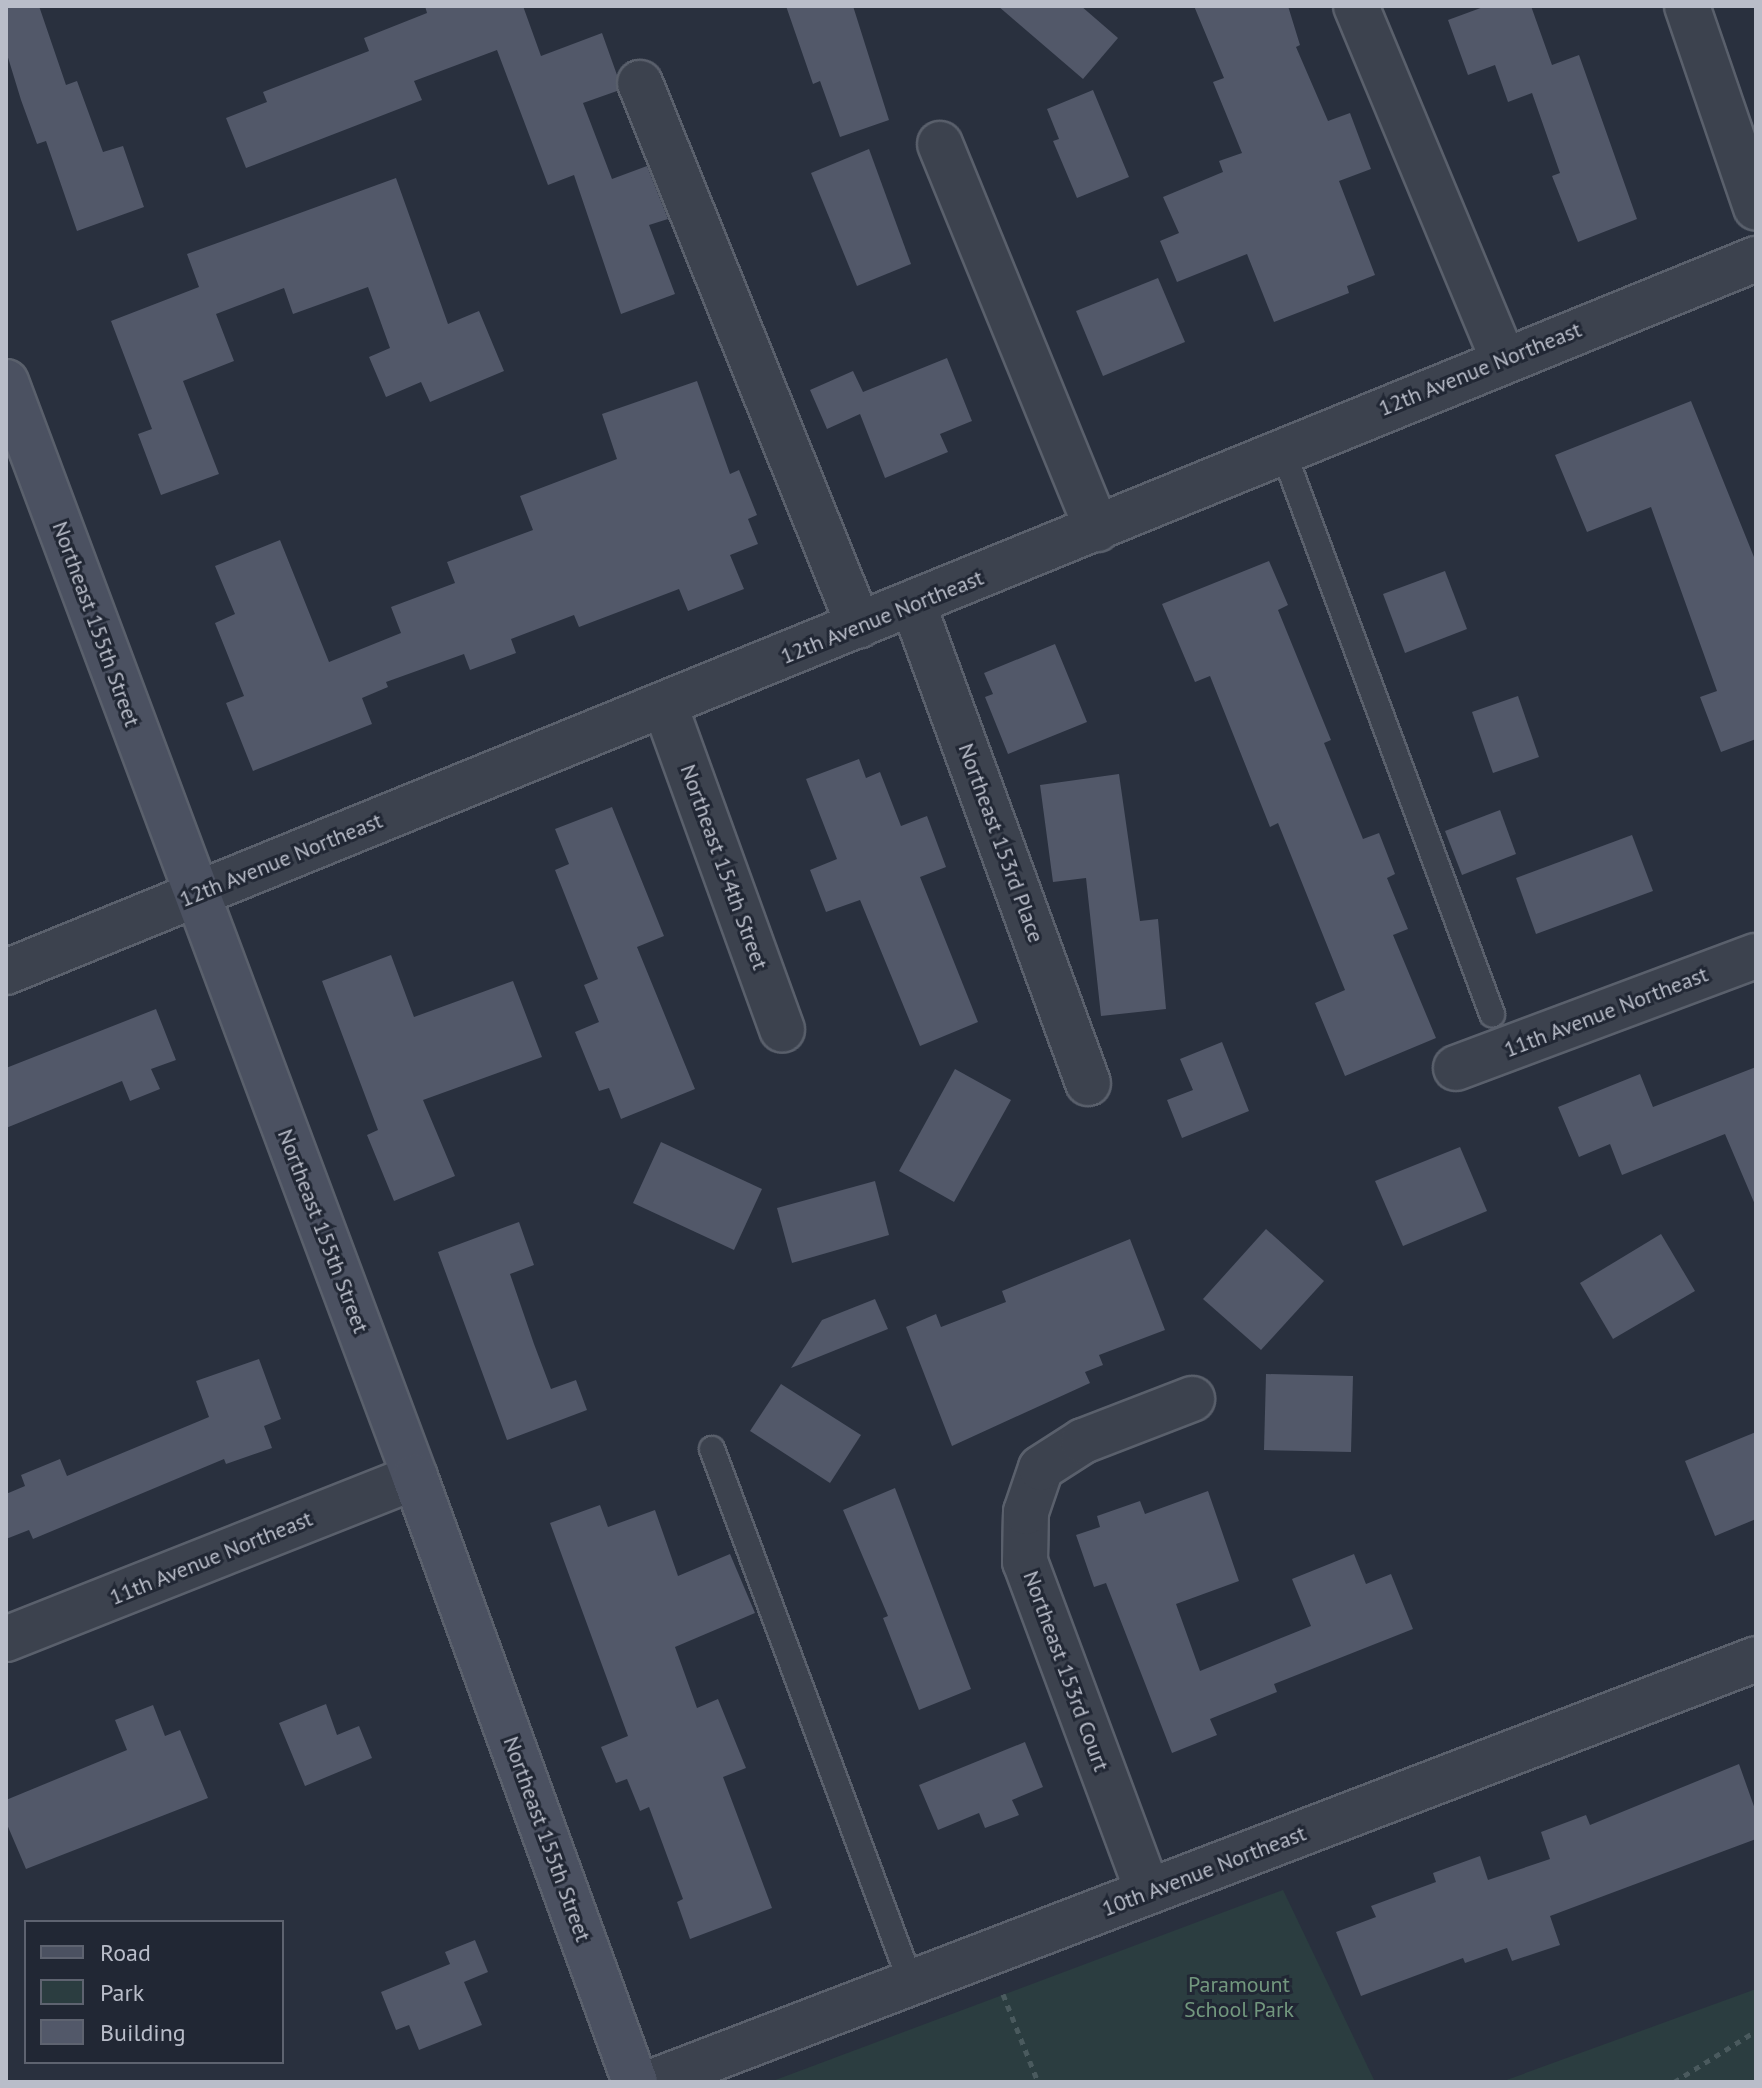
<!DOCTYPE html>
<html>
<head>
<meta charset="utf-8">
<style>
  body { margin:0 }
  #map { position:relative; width:1762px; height:2088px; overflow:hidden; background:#29303e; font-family:"PT Sans",sans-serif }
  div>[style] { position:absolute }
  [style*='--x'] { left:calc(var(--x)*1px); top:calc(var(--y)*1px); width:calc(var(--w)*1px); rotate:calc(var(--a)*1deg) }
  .green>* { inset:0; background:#2b3d40 }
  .building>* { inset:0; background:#525869 }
  .path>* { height:5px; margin-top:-2.5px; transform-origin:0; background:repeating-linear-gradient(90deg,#4a5a5e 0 6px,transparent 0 12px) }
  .roads { filter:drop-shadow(2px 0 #5a606c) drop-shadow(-2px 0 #5a606c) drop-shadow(0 2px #5a606c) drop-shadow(0 -2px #5a606c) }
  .lane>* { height:24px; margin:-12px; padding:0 12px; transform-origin:12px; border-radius:12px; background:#3c424e }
  .street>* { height:44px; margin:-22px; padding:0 22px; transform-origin:22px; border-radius:22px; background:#3c424e }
  .secondary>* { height:44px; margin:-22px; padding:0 22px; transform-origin:22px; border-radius:22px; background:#4b5161 }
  span { translate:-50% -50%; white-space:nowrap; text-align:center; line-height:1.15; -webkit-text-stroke:6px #212734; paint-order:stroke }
  .street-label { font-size:22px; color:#b9bdc9 }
  .park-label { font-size:22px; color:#72977e }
  .frame { position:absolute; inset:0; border:8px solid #b9bdc9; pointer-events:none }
  .legend { position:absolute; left:24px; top:1920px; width:260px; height:144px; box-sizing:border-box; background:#212734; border:2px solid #5e6370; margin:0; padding:10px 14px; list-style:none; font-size:24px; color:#b9bdc9 }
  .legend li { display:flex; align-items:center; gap:16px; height:40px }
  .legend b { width:40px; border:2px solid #5e6370 }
</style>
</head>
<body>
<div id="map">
  <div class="green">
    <div style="clip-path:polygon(1283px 1890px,1375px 2082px,770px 2082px)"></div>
    <div style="clip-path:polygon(1756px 1989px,1756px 2082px,1501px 2082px)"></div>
  </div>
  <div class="building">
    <div style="clip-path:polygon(6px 6px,39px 6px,66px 85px,77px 81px,103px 152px,123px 146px,144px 207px,77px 231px,46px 141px,37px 144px,21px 100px,6px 51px)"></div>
    <div style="clip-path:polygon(425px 6px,523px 6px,541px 56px,602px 33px,617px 75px,617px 91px,583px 103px,612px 179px,647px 166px,668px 219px,649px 225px,675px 294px,621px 314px,574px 175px,548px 185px,497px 50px,414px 81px,422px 100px,246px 168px,226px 118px,267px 102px,263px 92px,369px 51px,364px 38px,427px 13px)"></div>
    <div style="clip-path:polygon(786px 6px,853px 6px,889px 120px,840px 137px,820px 81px,813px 84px)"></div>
    <div style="clip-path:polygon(998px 6px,1081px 6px,1118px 38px,1083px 79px)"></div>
    <div style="clip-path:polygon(1194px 6px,1288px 6px,1300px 45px,1296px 47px,1328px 121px,1350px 113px,1371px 169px,1339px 181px,1375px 275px,1347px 286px,1349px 293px,1274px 322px,1247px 254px,1177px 282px,1160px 241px,1179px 233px,1163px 197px,1223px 172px,1219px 161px,1242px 153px,1213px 82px,1224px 78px)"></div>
    <div style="clip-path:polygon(1486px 6px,1531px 6px,1552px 65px,1579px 55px,1637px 219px,1578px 242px,1552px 176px,1560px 173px,1532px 93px,1508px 102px,1495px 65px,1468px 75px,1448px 20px)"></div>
    <div style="clip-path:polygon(1093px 90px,1129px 177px,1077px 198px,1053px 141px,1059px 139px,1047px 109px)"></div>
    <div style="clip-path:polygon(869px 149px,911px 264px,857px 286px,811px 173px)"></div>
    <div style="clip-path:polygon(396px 178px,448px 324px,479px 311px,504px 371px,430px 402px,421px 382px,386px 397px,369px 357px,390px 348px,368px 287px,293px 314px,284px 288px,216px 314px,234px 361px,183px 381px,219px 474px,161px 495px,138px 434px,152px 429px,111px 321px,199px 287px,187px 254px)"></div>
    <div style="clip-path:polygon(1158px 278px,1185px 342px,1103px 376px,1076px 311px)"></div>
    <div style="clip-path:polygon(947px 358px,972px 421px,940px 434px,948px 452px,885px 478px,860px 414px,827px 429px,810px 390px,853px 371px,863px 392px)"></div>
    <div style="clip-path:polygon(697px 381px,730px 474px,739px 470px,757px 515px,748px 519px,758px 544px,730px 555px,744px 589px,688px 611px,679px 589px,579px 627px,574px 615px,511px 639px,516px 653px,470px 670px,464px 654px,386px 682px,388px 687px,362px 698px,372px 724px,253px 771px,226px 703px,244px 696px,215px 623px,235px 614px,215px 566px,280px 540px,329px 662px,401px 633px,391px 607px,455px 583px,447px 562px,533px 530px,520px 496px,617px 459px,602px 414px)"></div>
    <div style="clip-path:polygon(1691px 401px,1756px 562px,1756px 739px,1721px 752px,1700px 697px,1717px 691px,1651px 507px,1587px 532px,1555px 455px)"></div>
    <div style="clip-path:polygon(1269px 561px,1288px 605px,1278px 610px,1331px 740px,1324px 743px,1363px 839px,1379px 833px,1395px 874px,1387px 878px,1408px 929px,1393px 935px,1436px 1038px,1345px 1076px,1315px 1003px,1345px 990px,1278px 823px,1270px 827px,1210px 676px,1195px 682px,1162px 604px)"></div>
    <div style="clip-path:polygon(1445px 571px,1467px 629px,1405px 653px,1383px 594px)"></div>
    <div style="clip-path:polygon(1055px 644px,1087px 722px,1008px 754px,985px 697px,993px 694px,984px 673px)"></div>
    <div style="clip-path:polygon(1518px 696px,1539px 757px,1493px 773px,1472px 712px)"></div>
    <div style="clip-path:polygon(859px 759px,866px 778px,880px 772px,901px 826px,927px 816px,946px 867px,920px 877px,978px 1022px,920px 1046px,860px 900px,826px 912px,810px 870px,837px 859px,806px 779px)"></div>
    <div style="clip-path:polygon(1119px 774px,1140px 921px,1158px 919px,1166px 1009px,1101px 1016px,1086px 878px,1053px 882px,1040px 785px)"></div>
    <div style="clip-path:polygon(612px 807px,664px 936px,637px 947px,695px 1089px,621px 1119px,609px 1088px,599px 1091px,575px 1032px,599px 1022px,584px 985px,598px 979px,555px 870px,569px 864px,555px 829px)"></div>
    <div style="clip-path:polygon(1500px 810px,1516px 854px,1462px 875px,1445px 831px)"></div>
    <div style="clip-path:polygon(1632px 835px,1653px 891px,1536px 934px,1516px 878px)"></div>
    <div style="clip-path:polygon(391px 955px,414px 1017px,513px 981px,542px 1057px,423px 1100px,455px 1176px,394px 1201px,367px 1135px,378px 1130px,322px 981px)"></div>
    <div style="clip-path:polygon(156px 1009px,176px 1060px,151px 1069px,160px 1089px,130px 1101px,122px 1081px,6px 1128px,6px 1068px)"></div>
    <div style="clip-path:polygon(1222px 1042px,1249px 1111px,1182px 1138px,1167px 1100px,1193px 1090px,1180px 1059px)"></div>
    <div style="clip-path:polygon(1756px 1067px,1756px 1207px,1725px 1134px,1622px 1175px,1610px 1144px,1579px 1157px,1558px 1107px,1640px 1074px,1653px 1107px)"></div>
    <div style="clip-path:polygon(955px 1069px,1011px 1100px,954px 1202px,899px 1171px)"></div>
    <div style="clip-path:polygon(661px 1142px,762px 1189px,734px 1250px,633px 1203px)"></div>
    <div style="clip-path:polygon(1460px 1147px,1487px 1211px,1403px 1246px,1375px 1181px)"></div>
    <div style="clip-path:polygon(875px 1181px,889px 1235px,792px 1263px,777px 1208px)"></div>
    <div style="clip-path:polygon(519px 1222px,534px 1265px,510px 1274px,534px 1344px,551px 1389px,576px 1380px,587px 1410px,507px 1440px,438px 1252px)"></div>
    <div style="clip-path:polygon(1266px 1229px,1324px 1281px,1261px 1350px,1203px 1299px)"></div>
    <div style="clip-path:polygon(1661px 1234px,1695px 1291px,1613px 1339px,1580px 1283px)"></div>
    <div style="clip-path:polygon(1130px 1239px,1165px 1330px,1099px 1355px,1103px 1365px,1085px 1372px,1090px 1383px,952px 1446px,906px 1327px,936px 1314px,941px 1327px,1006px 1302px,1002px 1291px)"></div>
    <div style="clip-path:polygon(875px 1299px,888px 1329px,791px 1368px,822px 1320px)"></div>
    <div style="clip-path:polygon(259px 1359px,281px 1419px,264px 1426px,272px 1448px,226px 1464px,224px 1459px,33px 1539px,29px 1530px,6px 1539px,6px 1494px,25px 1486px,21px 1475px,60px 1459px,67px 1476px,209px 1417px,196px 1381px)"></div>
    <div style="clip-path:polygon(1266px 1374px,1353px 1376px,1351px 1452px,1264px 1450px)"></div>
    <div style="clip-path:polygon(781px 1384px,861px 1435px,830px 1483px,750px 1431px)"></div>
    <div style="clip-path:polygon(1756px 1432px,1756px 1519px,1715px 1536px,1685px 1461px)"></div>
    <div style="clip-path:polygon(895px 1488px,971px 1689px,919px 1710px,883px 1618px,888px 1616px,843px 1510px)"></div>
    <div style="clip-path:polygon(1208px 1491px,1239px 1581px,1176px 1604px,1200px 1671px,1311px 1626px,1292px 1579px,1354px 1554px,1366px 1584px,1391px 1574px,1413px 1629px,1274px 1684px,1277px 1692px,1210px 1719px,1217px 1735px,1172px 1753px,1106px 1583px,1094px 1587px,1076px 1535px,1100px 1527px,1097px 1516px,1140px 1501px,1145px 1514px)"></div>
    <div style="clip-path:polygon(600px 1505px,608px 1527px,655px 1510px,678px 1576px,730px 1554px,755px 1613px,675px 1647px,697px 1708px,718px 1699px,746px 1768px,723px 1777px,772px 1908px,690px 1939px,677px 1902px,683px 1899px,649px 1807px,640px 1811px,627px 1779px,616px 1783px,601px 1747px,628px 1736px,550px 1523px)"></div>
    <div style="clip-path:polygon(326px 1704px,337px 1735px,359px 1726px,372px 1758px,305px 1786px,279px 1723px)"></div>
    <div style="clip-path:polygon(153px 1705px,165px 1736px,180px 1730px,208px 1798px,26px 1869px,6px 1822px,6px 1800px,127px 1750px,115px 1720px)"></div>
    <div style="clip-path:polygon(1025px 1742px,1043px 1787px,1012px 1800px,1019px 1815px,985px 1828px,979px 1813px,938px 1830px,919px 1785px)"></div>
    <div style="clip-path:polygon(1739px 1764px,1756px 1812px,1756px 1839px,1550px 1916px,1560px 1945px,1512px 1961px,1507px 1948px,1465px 1963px,1463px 1958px,1361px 1996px,1336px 1932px,1376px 1917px,1371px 1906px,1436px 1882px,1433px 1873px,1480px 1856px,1488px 1880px,1550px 1859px,1541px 1832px,1586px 1815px,1590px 1825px)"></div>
    <div style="clip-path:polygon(475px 1940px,488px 1972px,464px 1982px,482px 2025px,419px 2050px,409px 2025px,396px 2030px,381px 1992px,450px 1964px,445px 1952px)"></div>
  </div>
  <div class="path">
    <div style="--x:1003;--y:1994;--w:95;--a:68.3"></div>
    <div style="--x:1674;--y:2082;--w:97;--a:-31.9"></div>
  </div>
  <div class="roads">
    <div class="lane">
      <div style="--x:1283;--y:451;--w:601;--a:69.63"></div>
      <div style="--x:712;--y:1449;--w:570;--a:69.56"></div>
    </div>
    <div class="street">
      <div style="--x:1356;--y:6;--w:382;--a:67.4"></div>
      <div style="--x:1687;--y:6;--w:213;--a:71.1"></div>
      <div style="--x:640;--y:83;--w:585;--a:68.04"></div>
      <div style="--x:940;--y:144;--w:416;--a:67.8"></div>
      <div style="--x:913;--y:604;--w:510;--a:69.93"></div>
      <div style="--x:665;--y:706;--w:344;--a:70.1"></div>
      <div style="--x:6;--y:972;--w:1890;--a:-22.17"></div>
      <div style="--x:1456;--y:1068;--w:320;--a:-20.5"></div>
      <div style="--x:6;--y:1639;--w:440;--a:-21.6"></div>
      <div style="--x:1148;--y:1892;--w:352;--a:-110.4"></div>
      <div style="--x:1025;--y:1562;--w:50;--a:-88.9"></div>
      <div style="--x:1026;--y:1512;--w:46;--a:-71.2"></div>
      <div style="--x:1041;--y:1468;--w:50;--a:-32.7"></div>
      <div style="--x:1083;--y:1441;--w:117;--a:-21.1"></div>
      <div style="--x:652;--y:2082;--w:1182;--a:-20.96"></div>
    </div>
    <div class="secondary">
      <div style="--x:6;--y:382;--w:1169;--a:69.52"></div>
      <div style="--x:415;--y:1477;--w:644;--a:70.02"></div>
    </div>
  </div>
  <div class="street-label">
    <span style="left:1480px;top:369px;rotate:-22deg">12th Avenue Northeast</span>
    <span style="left:882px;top:617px;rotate:-22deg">12th Avenue Northeast</span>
    <span style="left:96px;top:624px;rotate:70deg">Northeast 155th Street</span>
    <span style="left:1001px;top:843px;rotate:70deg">Northeast 153rd Place</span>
    <span style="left:281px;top:860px;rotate:-22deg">12th Avenue Northeast</span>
    <span style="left:724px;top:867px;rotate:70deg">Northeast 154th Street</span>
    <span style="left:1606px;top:1012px;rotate:-21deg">11th Avenue Northeast</span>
    <span style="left:323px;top:1231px;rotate:69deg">Northeast 155th Street</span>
    <span style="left:211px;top:1558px;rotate:-22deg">11th Avenue Northeast</span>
    <span style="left:1066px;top:1671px;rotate:70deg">Northeast 153rd Court</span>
    <span style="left:547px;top:1839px;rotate:70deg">Northeast 155th Street</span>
    <span style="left:1204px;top:1871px;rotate:-21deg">10th Avenue Northeast</span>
  </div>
  <div class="park-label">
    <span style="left:1239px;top:1997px">Paramount<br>School Park</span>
  </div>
  <div class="frame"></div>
  <ul class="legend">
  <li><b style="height:10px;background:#4b5161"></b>Road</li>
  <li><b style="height:22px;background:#2b3d40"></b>Park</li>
  <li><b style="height:22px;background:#525869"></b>Building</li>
  </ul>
</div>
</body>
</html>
